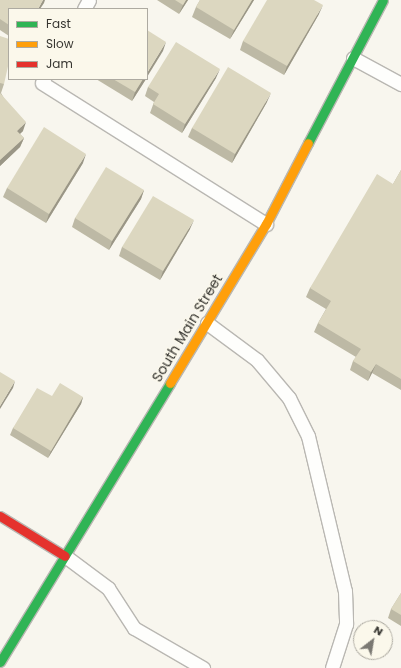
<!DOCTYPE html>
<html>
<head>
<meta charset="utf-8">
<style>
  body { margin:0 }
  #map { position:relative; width:401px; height:668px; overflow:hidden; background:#f8f6ee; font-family:Poppins,sans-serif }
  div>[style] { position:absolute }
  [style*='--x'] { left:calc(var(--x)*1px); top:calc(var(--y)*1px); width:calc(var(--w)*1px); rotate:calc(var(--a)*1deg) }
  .roads { filter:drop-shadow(1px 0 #b9b7b2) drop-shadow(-1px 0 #b9b7b2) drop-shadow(0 1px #b9b7b2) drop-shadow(0 -1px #b9b7b2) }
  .lane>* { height:13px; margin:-6.5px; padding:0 6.5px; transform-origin:6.5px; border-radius:6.5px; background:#fefefc }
  .fast>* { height:9px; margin:-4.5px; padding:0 4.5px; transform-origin:4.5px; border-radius:4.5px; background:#30b455 }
  .slow>* { height:9px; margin:-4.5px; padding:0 4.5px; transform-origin:4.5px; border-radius:4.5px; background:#ff9f0a }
  .jam>* { height:9px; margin:-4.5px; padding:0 4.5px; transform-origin:4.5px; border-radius:4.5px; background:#e5322d }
  .wall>* { inset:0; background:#bdb9a5 }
  .shaded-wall>* { inset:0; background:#9a9686 }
  .building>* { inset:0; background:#dcd7c0 }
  span { translate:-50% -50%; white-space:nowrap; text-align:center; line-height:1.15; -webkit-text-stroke:3px #fbf8eb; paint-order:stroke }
  .street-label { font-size:14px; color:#373631 }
  .legend { position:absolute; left:8px; top:8px; width:140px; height:72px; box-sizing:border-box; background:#fbf8eb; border:1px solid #adaaa1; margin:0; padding:5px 7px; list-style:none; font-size:12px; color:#373631 }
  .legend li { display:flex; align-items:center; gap:8px; height:20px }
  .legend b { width:20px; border:1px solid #adaaa1 }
  .north { position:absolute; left:353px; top:620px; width:40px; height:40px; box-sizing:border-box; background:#fbf8eb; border:1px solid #adaaa1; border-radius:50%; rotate:31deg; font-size:11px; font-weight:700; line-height:16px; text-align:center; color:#373631 }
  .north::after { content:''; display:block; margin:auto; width:14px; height:18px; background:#7b7973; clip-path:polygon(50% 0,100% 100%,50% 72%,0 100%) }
</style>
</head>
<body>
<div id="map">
  <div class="roads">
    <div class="lane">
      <div style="--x:84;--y:9;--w:10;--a:-61"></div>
      <div style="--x:353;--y:58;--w:55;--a:28.4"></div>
      <div style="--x:44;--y:79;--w:4;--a:117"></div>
      <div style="--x:42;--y:83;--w:265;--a:32.2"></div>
      <div style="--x:207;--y:323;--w:62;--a:36.5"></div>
      <div style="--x:257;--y:360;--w:50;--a:49.9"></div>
      <div style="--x:289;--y:398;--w:42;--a:63.4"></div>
      <div style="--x:308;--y:436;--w:159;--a:76.6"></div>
      <div style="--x:345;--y:591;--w:33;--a:88"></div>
      <div style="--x:346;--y:624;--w:46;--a:107.7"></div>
      <div style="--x:65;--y:556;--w:54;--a:36.7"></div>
      <div style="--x:108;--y:588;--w:48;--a:57"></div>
      <div style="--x:134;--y:628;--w:80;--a:30.1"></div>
    </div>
    <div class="fast">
      <div style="--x:308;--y:143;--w:161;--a:-62.3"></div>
      <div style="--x:0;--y:662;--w:327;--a:-58.6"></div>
    </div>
    <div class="slow">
      <div style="--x:170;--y:383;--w:186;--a:-58.9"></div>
      <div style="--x:266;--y:224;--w:91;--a:-62.6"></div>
    </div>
    <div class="jam">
      <div style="--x:0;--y:516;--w:76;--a:31.6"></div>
    </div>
  </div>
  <div class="wall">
    <div style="clip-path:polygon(0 0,44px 3px,9px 9px,9px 36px,0 30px)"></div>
    <div style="clip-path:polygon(157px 0,188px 0,179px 14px)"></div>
    <div style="clip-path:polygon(200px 0,254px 0,230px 39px,192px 17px,196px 7px)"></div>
    <div style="clip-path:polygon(319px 14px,284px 75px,240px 50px,243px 41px)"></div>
    <div style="clip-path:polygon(0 36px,4px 84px,1px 93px,23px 131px,20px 134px,24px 138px,20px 147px,0 166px)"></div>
    <div style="clip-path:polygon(216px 78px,182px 133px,150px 113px,154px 102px,145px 96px,148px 87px)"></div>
    <div style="clip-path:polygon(96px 79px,146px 79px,132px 101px)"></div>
    <div style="clip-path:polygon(267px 102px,232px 163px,188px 137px,192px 128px)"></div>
    <div style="clip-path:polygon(83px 163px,46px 223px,3px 197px,7px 188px)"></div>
    <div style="clip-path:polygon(401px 170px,401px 390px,372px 373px,368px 381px,350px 370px,353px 361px,356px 357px,314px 332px,318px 323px,326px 309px,306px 297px,310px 288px,393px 184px)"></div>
    <div style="clip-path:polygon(144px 190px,141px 199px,109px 250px,72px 227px,75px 218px)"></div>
    <div style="clip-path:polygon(190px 229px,160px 280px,119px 256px,122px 247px)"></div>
    <div style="clip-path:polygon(52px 396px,83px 397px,81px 404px,48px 458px,10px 435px,13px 428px)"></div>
    <div style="clip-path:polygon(401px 593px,401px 626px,388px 618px,391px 609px)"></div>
  </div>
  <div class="shaded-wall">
    <div style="clip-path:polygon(43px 0,45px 0,44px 3px,40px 9px,38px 9px)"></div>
    <div style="clip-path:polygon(186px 0,188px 0,179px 14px,183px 5px)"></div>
    <div style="clip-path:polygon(252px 0,254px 0,230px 39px,234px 30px)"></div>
    <div style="clip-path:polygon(323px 5px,319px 14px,284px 75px,287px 66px)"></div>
    <div style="clip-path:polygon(166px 42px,163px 51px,147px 77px,147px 73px)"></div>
    <div style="clip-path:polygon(220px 69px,216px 78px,182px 133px,185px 124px)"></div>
    <div style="clip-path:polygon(143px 79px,146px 79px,132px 101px,135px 92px)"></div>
    <div style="clip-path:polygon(271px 93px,267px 102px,232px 163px,235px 154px)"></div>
    <div style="clip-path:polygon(26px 122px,23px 131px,13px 140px,17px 131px)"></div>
    <div style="clip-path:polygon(24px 138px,20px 147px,0 166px,0 160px)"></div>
    <div style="clip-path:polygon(86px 154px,83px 163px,46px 223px,49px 214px)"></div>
    <div style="clip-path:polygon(144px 190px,141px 199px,109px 250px,112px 241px)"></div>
    <div style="clip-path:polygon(194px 220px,190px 229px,160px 280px,163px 271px)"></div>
    <div style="clip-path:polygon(376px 364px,372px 373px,368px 381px,371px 372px)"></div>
    <div style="clip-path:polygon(15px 381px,13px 388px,0 409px,0 406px)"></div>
    <div style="clip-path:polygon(83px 397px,81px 404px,48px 458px,51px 451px)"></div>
  </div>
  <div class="building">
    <div style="clip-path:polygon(0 0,43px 0,38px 9px,9px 9px,9px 25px,0 19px)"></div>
    <div style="clip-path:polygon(175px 0,186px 0,183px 5px)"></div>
    <div style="clip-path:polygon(200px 0,252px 0,234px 30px,196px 7px)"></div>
    <div style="clip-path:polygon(267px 0,314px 0,323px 5px,287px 66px,243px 41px)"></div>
    <div style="clip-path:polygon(147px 30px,166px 42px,147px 73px)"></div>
    <div style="clip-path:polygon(0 36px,9px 39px,9px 62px,4px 84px,0 83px)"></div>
    <div style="clip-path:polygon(176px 42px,220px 69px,185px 124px,153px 104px,159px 94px,148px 87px)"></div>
    <div style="clip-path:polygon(228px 67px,271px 93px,235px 154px,192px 128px)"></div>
    <div style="clip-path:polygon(113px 79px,143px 79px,135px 92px)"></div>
    <div style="clip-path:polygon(0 93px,26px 122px,17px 131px,24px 138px,0 160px)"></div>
    <div style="clip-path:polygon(44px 127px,86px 154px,49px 214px,7px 188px)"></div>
    <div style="clip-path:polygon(106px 167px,144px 190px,112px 241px,75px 218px)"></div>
    <div style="clip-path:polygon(401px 170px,401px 379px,376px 364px,371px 372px,353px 361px,361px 349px,318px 323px,331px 301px,310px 288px,377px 174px,393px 184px)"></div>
    <div style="clip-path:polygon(153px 196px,194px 220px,163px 271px,122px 247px)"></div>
    <div style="clip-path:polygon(0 372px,15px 381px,0 406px)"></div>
    <div style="clip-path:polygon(60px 383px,83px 397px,51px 451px,13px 428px,37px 388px,52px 396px)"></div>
    <div style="clip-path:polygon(401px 593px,401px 615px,391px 609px)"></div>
  </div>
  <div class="street-label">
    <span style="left:187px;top:328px;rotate:-59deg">South Main Street</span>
  </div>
  <ul class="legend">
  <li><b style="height:5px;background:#30b455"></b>Fast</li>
  <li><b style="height:5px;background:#ff9f0a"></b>Slow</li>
  <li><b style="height:5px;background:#e5322d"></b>Jam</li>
  </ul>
  <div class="north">N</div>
</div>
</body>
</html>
